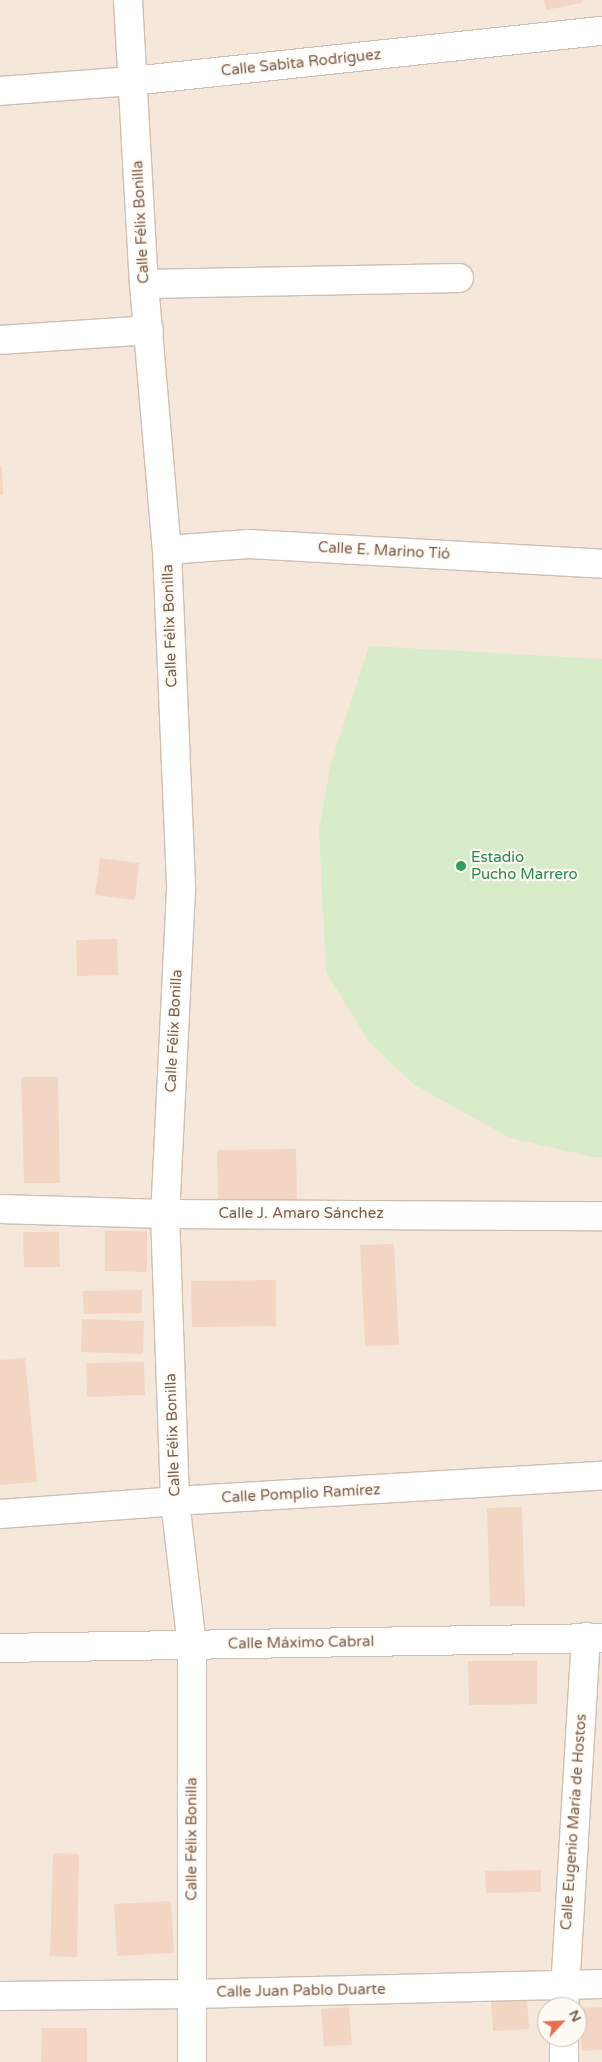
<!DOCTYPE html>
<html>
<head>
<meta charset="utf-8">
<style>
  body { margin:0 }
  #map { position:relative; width:602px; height:2062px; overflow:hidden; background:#fdf6ec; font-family:"Varela Round",sans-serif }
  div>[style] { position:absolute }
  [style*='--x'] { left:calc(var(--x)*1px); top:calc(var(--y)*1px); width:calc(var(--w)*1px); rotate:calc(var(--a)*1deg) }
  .residential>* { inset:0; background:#f5e8da }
  .green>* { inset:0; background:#d8ecc9 }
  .building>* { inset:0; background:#f3d5c3 }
  .roads { filter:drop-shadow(1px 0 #d1beb0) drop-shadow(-1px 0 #d1beb0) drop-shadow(0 1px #d1beb0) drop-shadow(0 -1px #d1beb0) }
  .minor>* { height:28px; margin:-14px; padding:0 14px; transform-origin:14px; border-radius:14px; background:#fff }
  .dots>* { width:14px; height:14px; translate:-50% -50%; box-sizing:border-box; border:2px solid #fffaf3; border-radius:50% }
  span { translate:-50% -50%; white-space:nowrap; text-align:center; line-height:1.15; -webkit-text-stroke:4.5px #fffaf3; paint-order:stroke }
  .street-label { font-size:15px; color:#7a5c4d }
  .leisure-label { font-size:15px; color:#27864d }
  .left { translate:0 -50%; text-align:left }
  .north { position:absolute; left:537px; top:1997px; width:50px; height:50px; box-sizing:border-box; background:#fffaf3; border:1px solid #cabbb1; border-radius:50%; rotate:65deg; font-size:14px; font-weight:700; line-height:20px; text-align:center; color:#7a5c4d }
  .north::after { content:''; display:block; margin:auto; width:18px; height:22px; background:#e76f51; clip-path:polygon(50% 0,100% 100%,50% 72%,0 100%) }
</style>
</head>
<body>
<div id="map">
  <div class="residential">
    <div style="clip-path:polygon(evenodd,0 0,602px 0,602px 2062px,0 2062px,0 0,547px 2007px,577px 2007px,577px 2037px,547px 2037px,547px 2007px)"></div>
  </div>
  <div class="green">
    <div style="clip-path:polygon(369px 646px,602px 659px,602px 1157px,593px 1157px,510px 1138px,413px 1084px,369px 1042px,326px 972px,319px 829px,331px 763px)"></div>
  </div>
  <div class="building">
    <div style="clip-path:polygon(544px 0,582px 0,582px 3px,546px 10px)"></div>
    <div style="clip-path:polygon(0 467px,2px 467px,3px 495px,0 495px)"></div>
    <div style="clip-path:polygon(100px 858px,139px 863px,135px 900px,95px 895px)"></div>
    <div style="clip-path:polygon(117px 939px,118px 975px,77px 976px,76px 940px)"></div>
    <div style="clip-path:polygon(21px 1077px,58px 1077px,60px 1183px,24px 1183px)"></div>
    <div style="clip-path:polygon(296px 1149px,297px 1200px,218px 1201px,217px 1150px)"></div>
    <div style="clip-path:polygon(105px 1231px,147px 1231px,147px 1272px,105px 1271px)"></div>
    <div style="clip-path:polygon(23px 1232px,59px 1232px,60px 1267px,24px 1267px)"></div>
    <div style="clip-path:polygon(394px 1244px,399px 1345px,365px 1346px,360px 1245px)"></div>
    <div style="clip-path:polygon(276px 1280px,276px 1326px,192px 1327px,191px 1281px)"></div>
    <div style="clip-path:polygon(142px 1290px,142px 1313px,84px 1314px,83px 1291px)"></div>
    <div style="clip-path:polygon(82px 1319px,144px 1321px,143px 1354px,81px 1352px)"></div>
    <div style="clip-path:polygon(25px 1358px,37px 1482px,0 1485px,0 1360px)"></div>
    <div style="clip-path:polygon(144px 1362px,145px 1395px,87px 1397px,86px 1363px)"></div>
    <div style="clip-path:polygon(522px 1507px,525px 1606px,490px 1606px,487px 1508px)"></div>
    <div style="clip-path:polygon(468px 1661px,537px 1661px,537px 1704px,469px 1705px)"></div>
    <div style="clip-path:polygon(53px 1853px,79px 1854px,77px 1957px,50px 1956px)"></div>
    <div style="clip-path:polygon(541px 1870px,541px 1892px,486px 1893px,485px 1871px)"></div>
    <div style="clip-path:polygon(171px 1901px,174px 1953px,117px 1956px,114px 1904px)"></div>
    <div style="clip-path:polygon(527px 2000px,529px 2029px,493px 2031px,491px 2002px)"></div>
    <div style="clip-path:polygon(349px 2007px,352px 2045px,324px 2046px,321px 2009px)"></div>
    <div style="clip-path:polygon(602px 2007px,602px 2050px,582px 2051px,580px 2008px)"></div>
    <div style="clip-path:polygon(42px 2028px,87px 2028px,87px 2062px,41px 2062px)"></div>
  </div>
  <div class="roads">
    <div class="minor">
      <div style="--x:128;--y:0;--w:284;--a:86.8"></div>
      <div style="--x:144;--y:284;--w:267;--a:85.1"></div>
      <div style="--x:167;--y:550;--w:340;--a:87.6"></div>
      <div style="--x:181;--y:890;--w:324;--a:92.8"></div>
      <div style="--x:165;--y:1214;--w:287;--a:88"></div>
      <div style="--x:175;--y:1501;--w:146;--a:83.3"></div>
      <div style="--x:192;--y:1646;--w:416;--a:90"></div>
      <div style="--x:0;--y:91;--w:132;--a:-4.3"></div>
      <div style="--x:132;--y:81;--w:473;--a:-6.1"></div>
      <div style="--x:144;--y:284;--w:315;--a:-1.1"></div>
      <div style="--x:0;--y:340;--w:149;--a:-3.8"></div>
      <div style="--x:167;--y:550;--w:82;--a:-4.2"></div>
      <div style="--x:249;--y:544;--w:354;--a:3.2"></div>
      <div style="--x:0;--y:1209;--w:165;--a:1.7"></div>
      <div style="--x:165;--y:1214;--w:437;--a:0.3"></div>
      <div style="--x:0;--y:1514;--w:175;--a:-4.2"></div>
      <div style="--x:175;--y:1501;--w:428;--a:-3.4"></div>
      <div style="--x:0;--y:1648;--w:602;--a:-0.95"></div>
      <div style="--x:0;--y:1996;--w:192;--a:-0.6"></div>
      <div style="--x:192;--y:1994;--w:410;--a:-1.4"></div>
      <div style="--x:564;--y:2007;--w:371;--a:-86.6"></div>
      <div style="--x:564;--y:2062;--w:25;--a:-90"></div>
    </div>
  </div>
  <div class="dots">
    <div style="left:461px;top:866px;background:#2e9e5b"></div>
  </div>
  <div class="street-label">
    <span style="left:301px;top:63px;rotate:-6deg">Calle Sabita Rodríguez</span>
    <span style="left:141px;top:222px;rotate:-93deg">Calle Félix Bonilla</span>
    <span style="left:384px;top:551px;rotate:3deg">Calle E. Marino Tió</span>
    <span style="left:170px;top:626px;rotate:-92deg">Calle Félix Bonilla</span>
    <span style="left:174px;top:1031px;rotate:-87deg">Calle Félix Bonilla</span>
    <span style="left:301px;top:1214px">Calle J. Amaro Sánchez</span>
    <span style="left:173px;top:1435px;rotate:-92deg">Calle Félix Bonilla</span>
    <span style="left:301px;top:1494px;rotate:-3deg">Calle Pomplio Ramírez</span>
    <span style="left:301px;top:1643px;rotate:-1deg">Calle Máximo Cabral</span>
    <span style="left:574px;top:1822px;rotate:-86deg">Calle Eugenio María de Hostos</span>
    <span style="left:192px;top:1839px;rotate:-90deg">Calle Félix Bonilla</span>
    <span style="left:301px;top:1991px;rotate:-1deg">Calle Juan Pablo Duarte</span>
  </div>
  <div class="leisure-label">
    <span class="left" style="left:471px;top:866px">Estadio<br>Pucho Marrero</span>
  </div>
  <div class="north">N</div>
</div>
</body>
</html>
